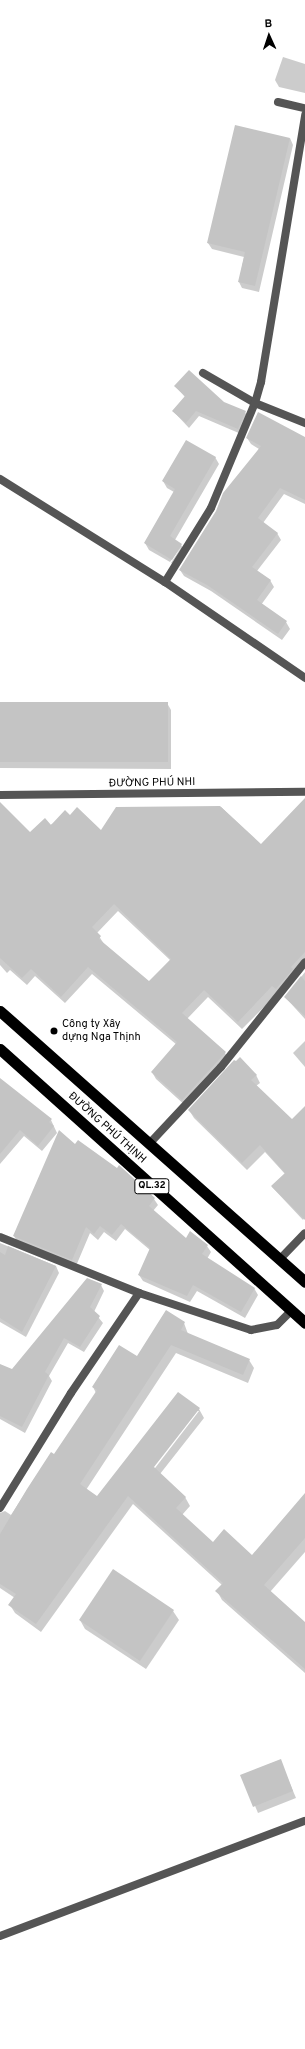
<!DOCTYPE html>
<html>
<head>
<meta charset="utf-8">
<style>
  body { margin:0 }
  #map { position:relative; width:305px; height:2049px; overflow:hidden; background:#fff; font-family:Overpass,sans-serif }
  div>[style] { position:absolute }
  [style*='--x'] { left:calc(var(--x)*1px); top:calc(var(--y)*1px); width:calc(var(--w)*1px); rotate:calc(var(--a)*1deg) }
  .shadow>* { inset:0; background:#0003 }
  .building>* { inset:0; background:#c4c4c4 }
  .minor>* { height:8px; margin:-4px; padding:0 4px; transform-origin:4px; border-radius:4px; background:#555 }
  .tertiary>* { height:8px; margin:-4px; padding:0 4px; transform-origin:4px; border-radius:4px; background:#555 }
  .trunk>* { height:11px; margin:-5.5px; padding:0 5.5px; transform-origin:5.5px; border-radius:5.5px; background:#000 }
  .dots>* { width:11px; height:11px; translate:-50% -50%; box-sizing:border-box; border:2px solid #fff; border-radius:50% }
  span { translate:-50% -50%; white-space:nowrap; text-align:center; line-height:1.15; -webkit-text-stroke:3px #fff; paint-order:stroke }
  .shield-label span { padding:1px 3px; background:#fff; border:1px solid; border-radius:3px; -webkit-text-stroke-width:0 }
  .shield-label { font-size:10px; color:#000; font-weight:700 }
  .street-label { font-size:11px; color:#000 }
  .poi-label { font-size:11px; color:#000 }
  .left { translate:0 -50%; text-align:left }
  .north { position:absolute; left:249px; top:16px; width:40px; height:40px; -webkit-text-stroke:3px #fff; paint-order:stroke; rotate:357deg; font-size:11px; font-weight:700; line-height:16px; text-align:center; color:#000 }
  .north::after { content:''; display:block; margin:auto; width:14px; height:18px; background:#000; clip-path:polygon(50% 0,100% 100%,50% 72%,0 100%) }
</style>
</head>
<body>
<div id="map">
  <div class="shadow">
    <div style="clip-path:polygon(283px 57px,305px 64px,305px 93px,279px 87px,275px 80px)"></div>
    <div style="clip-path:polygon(290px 138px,293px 145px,259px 292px,242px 288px,239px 282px,244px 257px,212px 249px,208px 243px)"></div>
    <div style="clip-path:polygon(175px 386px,245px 412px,248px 418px,241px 434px,199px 416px,189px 428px,173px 411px,185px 397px)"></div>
    <div style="clip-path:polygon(247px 438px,305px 438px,305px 504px,284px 494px,263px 523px,277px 533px,281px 540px,257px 571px,270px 580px,274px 587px,261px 605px,286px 622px,290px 629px,282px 640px,211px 591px,184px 576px,180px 570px,259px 449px,251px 444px)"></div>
    <div style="clip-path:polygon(215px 457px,219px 464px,175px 540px,181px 545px,185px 551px,176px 566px,171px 563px,182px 546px,170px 562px,149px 550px,145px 543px,174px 492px,167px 488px,163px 481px)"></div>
    <div style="clip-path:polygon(0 703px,167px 703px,171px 710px,171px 769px,0 768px)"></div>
    <div style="clip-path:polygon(evenodd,0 804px,30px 834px,70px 816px,102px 831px,117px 808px,221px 807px,261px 845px,305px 807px,305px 966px,242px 1029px,208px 997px,187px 1019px,225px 1053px,229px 1060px,187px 1107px,156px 1079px,152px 1072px,177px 1045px,92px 974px,65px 1003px,35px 976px,27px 985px,10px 970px,7px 973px,0 965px,0 804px,118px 911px,170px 960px,149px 982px,104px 944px,97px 933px,118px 911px)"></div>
    <div style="clip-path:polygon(305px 972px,305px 1019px,285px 997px)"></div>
    <div style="clip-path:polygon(305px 1041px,305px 1067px,293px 1053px)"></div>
    <div style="clip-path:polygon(256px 1075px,260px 1083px,256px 1086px,292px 1120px,305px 1107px,305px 1217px,303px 1220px,272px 1187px,285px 1174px,265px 1152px,247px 1170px,194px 1118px,189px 1110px)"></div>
    <div style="clip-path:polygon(0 1079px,51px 1120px,57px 1133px,42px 1151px,24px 1136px,0 1164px)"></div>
    <div style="clip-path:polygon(75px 1146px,154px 1199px,158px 1205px,153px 1211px,187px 1240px,207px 1246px,211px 1252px,207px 1259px,254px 1288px,258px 1295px,245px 1318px,197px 1291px,190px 1302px,143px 1281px,139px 1275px,150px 1250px,125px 1229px,116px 1241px,104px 1232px,98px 1240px,90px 1233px,76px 1266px,18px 1243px,14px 1236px)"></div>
    <div style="clip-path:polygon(0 1243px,56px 1266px,59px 1273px,26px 1337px,0 1322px)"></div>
    <div style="clip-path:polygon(101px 1285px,104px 1291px,94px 1312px,103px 1323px,84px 1352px,68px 1343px,49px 1376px,52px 1381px,25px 1433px,0 1419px,0 1365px,13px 1370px)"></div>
    <div style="clip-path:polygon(evenodd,166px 1311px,184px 1323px,188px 1334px,249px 1360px,254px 1368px,248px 1383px,176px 1353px,86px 1490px,97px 1498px,178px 1393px,199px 1409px,204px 1418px,160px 1474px,185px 1497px,190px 1506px,182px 1515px,213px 1543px,224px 1531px,252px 1556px,302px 1498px,305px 1501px,305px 1552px,270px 1592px,305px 1624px,305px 1673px,222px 1600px,217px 1591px,222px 1585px,133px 1504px,41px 1632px,15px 1613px,10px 1605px,15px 1598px,0 1588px,0 1513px,5px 1511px,11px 1515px,51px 1453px,54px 1455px,96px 1393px,93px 1387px,120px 1346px,137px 1358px,166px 1311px,197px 1411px,199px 1411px,152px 1472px,150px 1471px,197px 1411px)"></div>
    <div style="clip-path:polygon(173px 1611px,179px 1620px,146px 1669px,85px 1629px,80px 1620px)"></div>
    <div style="clip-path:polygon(280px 1760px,296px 1798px,258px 1813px,242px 1775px)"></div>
  </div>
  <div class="building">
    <div style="clip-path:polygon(235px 125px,290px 138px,255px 286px,238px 282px,245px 252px,207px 243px)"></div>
    <div style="clip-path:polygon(189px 370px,224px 402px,246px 411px,238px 429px,196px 411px,186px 423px,172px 411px,185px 396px,174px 386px)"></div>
    <div style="clip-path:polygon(258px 412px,305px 437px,305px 500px,280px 488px,258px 518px,278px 533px,252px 567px,271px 580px,257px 600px,287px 621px,278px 634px,207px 585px,179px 570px,216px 511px,223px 493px,261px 446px,246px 438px)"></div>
    <div style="clip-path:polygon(186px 440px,216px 457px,170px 536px,182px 544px,172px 560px,144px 543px,175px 489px,162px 481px)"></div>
    <div style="clip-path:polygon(0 702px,168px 702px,168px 762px,0 762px)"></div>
    <div style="clip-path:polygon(evenodd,305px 798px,305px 952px,291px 967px,293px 969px,276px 989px,272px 986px,238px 1022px,204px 990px,182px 1013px,226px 1052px,182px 1100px,151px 1072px,177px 1042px,88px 967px,61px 997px,31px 969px,22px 978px,0 958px,0 802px,30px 832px,45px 818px,51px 825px,65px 810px,70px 815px,77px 807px,101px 830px,116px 807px,220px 806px,261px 844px,305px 798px,114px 904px,171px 959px,149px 981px,99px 939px,101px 936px,92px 927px,114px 904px)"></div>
    <div style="clip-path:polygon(301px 976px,305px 981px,305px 1016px,284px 997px)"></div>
    <div style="clip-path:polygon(240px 1057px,257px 1075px,251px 1080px,292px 1119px,305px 1106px,305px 1220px,271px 1186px,285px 1173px,260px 1145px,242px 1163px,188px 1110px,234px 1060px,236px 1061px)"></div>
    <div style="clip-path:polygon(0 1078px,52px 1119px,49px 1122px,54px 1126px,38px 1146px,20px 1130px,0 1154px)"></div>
    <div style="clip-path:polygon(59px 1130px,75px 1144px,78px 1140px,117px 1168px,119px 1165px,155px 1198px,149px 1206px,186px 1238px,190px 1231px,208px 1245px,202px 1254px,255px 1288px,241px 1312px,193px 1285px,187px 1296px,138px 1275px,150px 1248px,121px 1224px,112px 1235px,100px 1226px,94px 1234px,86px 1227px,72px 1260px,13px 1236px)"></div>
    <div style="clip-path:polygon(8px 1246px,56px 1266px,22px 1332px,0 1318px,0 1252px,5px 1255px)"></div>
    <div style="clip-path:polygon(87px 1278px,102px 1284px,90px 1307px,100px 1316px,80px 1347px,64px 1338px,45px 1372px,49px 1375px,22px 1427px,0 1416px,0 1364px,12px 1369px)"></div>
    <div style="clip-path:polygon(166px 1310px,185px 1322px,181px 1330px,250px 1359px,243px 1375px,171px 1345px,80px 1484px,97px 1496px,178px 1392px,200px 1408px,154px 1467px,186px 1497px,176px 1508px,213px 1542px,224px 1529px,252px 1555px,305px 1493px,305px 1538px,264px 1585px,305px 1622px,305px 1669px,215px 1591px,223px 1583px,128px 1496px,36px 1624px,8px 1605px,16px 1594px,0 1584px,0 1534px,27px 1489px,51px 1452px,54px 1454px,97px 1390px,92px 1387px,119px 1345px,137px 1356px)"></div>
    <div style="clip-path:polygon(113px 1569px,174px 1610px,140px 1661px,79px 1620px)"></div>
    <div style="clip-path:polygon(281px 1759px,293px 1791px,253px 1807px,240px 1775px)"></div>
  </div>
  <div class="minor">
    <div style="--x:278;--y:102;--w:28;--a:13"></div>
    <div style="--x:203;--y:373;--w:60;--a:30"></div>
    <div style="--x:255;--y:403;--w:54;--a:21.8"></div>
    <div style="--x:0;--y:479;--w:195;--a:32"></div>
    <div style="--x:165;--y:582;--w:170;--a:34.4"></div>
    <div style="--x:165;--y:582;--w:87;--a:-58.1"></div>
    <div style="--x:211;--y:508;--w:114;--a:-67.3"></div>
    <div style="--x:255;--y:403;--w:22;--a:-74"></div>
    <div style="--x:261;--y:382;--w:271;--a:-80.6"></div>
    <div style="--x:149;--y:1144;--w:105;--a:-46.9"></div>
    <div style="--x:221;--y:1067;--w:134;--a:-51.3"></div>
    <div style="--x:0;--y:1237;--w:150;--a:21.9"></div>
    <div style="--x:139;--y:1293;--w:118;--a:18.3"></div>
    <div style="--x:251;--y:1330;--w:26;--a:-11"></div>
    <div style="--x:277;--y:1325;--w:20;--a:-45"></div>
    <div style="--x:0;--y:1508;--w:135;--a:-58.3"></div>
    <div style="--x:71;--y:1393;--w:121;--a:-55.8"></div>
    <div style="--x:0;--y:1936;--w:326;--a:-20.7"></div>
  </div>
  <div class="tertiary">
    <div style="--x:0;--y:795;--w:305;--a:-0.6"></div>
    <div style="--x:279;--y:1260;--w:37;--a:-46"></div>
  </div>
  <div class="trunk">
    <div style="--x:0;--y:1011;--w:408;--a:41.6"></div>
    <div style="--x:0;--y:1049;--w:410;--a:41.9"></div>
  </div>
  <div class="dots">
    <div style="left:54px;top:1031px;background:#000"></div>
  </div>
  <div class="shield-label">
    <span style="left:152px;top:1186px">QL.32</span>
  </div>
  <div class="street-label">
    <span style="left:152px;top:783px;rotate:-1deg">ĐƯỜNG PHÚ NHI</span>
    <span style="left:107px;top:1128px;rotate:42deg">ĐƯỜNG PHÚ THỊNH</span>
  </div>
  <div class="poi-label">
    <span class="left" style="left:62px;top:1031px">Công ty Xây<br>dựng Nga Thịnh</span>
  </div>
  <div class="north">B</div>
</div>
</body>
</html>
